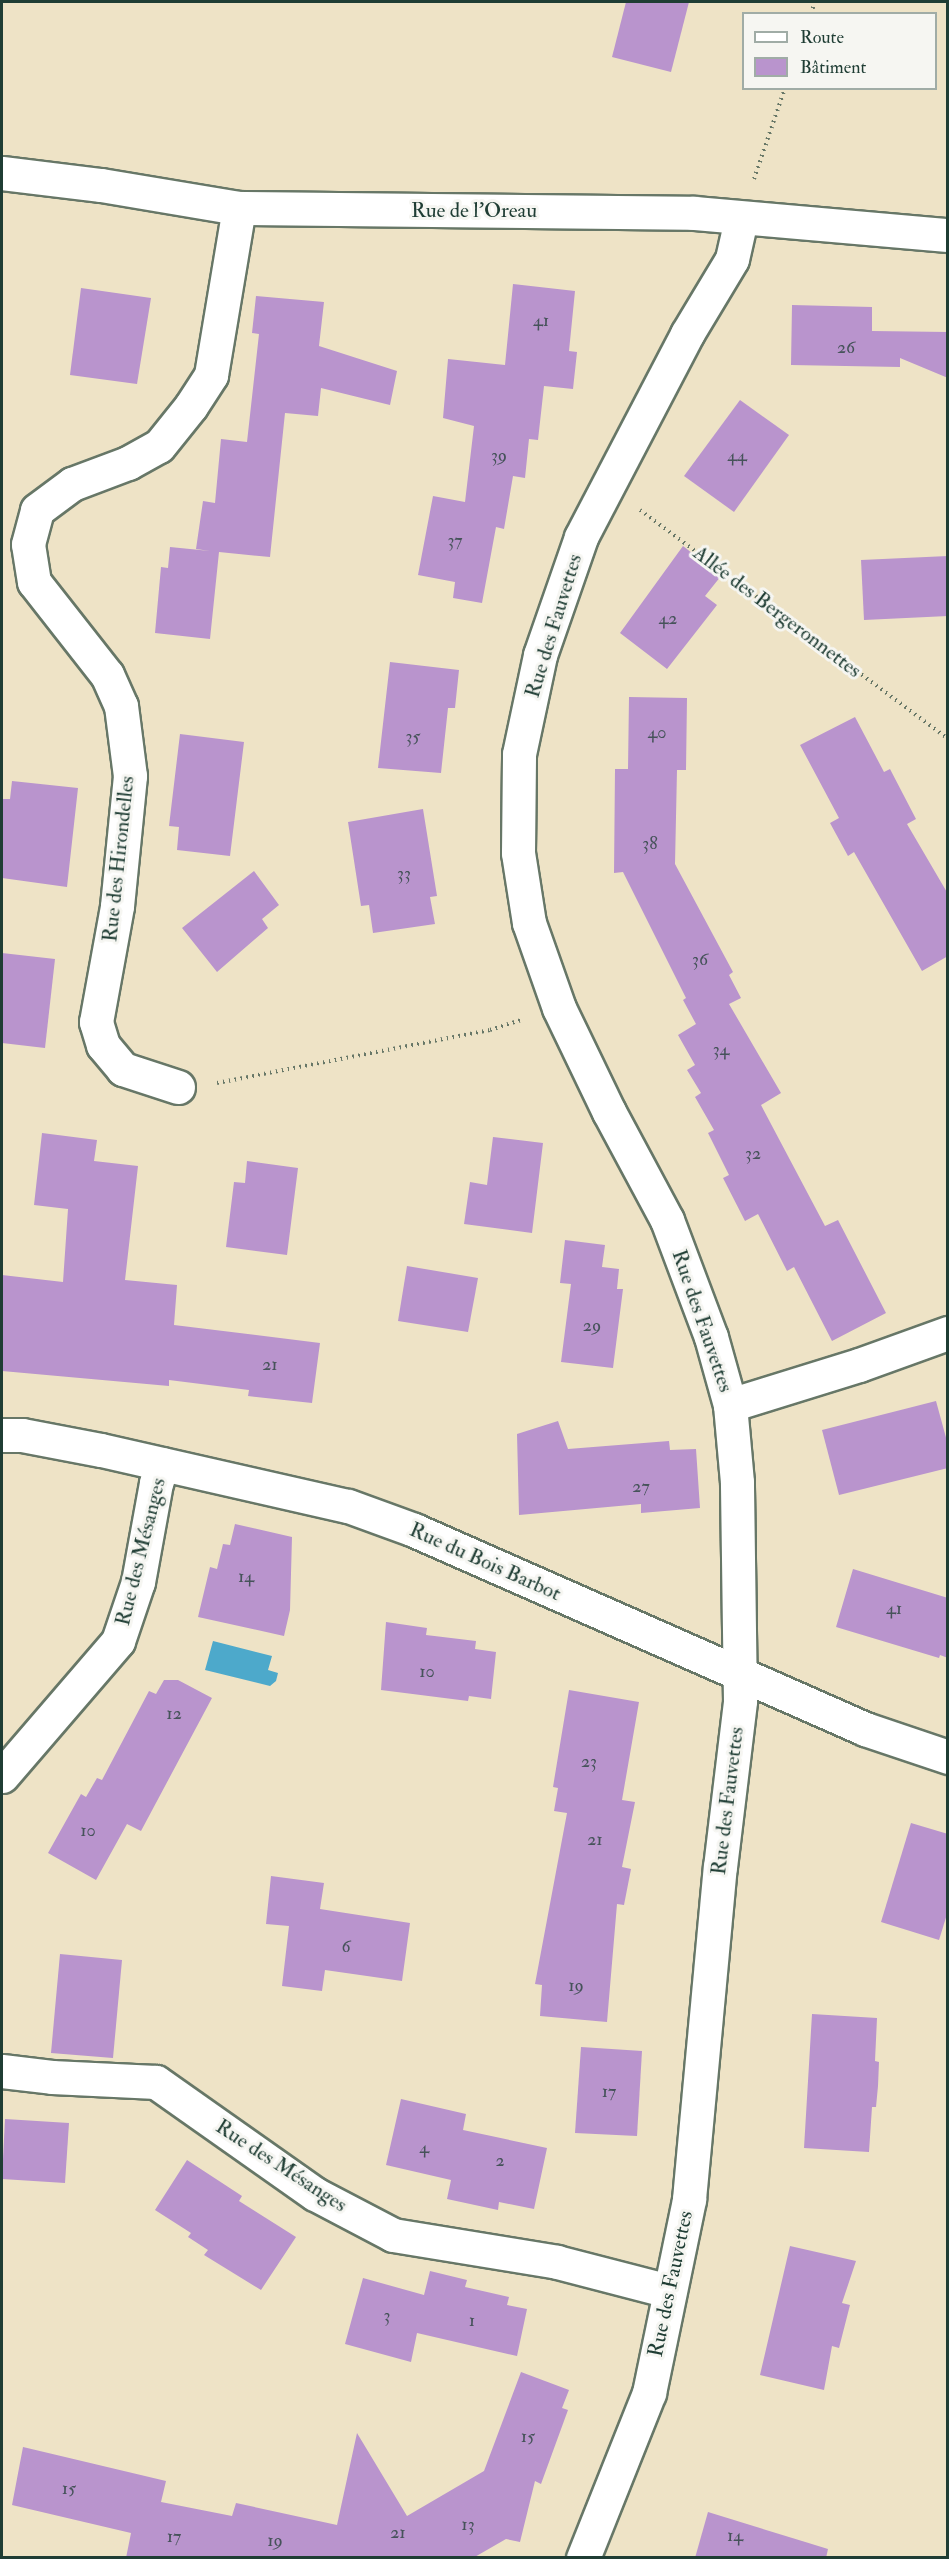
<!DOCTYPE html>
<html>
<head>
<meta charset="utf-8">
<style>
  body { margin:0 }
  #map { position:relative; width:949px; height:2559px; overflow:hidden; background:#eee3c6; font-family:"IM FELL Double Pica",serif }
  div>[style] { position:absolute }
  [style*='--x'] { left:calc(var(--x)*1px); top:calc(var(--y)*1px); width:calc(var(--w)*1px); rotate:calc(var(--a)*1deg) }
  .water>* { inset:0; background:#4da9cb }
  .building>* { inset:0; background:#b994cd }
  .path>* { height:4px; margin-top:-2px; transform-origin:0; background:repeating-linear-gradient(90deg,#677767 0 1.5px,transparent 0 6px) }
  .roads { filter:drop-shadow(2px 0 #677767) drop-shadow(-2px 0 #677767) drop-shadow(0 2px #677767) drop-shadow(0 -2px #677767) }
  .minor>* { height:33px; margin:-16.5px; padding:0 16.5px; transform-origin:16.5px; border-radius:16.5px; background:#fff }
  span { translate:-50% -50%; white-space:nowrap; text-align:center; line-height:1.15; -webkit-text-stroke:6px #f6f6f2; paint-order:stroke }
  .number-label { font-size:18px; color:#46535a }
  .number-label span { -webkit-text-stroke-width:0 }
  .street-label { font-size:21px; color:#1f3d34 }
  .frame { position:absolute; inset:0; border:3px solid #1f3d34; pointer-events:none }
  .legend { position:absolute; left:742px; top:12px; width:195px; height:78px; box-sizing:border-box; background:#f6f6f2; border:2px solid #a0aca6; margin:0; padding:8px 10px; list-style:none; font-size:18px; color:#1f3d34 }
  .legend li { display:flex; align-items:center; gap:12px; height:30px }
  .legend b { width:30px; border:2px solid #a0aca6 }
</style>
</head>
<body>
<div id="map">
  <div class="water">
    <div style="clip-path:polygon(213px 1641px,272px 1656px,268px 1670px,278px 1673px,276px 1681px,270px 1686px,205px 1670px)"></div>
  </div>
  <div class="building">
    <div style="clip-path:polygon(626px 2px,689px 2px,671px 72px,612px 57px)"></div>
    <div style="clip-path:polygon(513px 284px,575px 291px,569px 351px,577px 352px,573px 389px,544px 386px,538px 440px,529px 439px,525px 478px,513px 476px,504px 529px,496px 527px,482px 603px,453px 598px,455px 582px,418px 575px,433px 496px,465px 502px,474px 426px,443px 418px,448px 359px,505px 365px)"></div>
    <div style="clip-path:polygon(81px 288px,151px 298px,137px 384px,70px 375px)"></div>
    <div style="clip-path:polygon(256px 296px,324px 302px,319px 346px,397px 371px,390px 405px,321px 388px,318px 416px,285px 413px,270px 557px,219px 552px,210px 639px,155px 633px,161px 567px,168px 568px,170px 547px,210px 551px,196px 549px,203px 501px,215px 503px,221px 439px,247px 442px,259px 334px,252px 333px)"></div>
    <div style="clip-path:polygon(792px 305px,872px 307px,872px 331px,948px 332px,948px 378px,900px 358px,900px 367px,791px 365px)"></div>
    <div style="clip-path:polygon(740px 400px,789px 435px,734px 512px,684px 476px)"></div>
    <div style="clip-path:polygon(683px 546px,721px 576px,705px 596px,717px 605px,667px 669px,620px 633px)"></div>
    <div style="clip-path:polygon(948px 556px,948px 616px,864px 620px,861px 560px)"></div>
    <div style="clip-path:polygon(390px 662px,459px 670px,455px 708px,448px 708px,441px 773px,378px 768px)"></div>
    <div style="clip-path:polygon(629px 697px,687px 698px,686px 770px,677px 770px,675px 864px,733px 972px,729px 975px,741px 998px,729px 1004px,781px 1093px,761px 1105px,825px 1226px,838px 1220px,886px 1313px,832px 1341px,794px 1267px,787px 1271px,758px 1214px,745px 1221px,723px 1178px,729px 1175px,708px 1133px,714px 1130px,695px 1097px,701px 1093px,687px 1070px,695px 1065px,678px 1035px,696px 1024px,683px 1000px,686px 998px,623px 872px,614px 873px,615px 769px,628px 769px)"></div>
    <div style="clip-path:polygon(855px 717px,884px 772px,890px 769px,916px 819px,907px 824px,948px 894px,948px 956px,922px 971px,854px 852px,848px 856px,830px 823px,839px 818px,800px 745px)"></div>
    <div style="clip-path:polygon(180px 734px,244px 742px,230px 856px,177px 850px,179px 827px,169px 826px)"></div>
    <div style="clip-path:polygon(12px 781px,78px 788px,67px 887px,2px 878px,2px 799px,10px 799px)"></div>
    <div style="clip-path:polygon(423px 809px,437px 896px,430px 897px,435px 924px,373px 933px,369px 905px,361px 906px,348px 822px)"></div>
    <div style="clip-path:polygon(254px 871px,279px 905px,262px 919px,268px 928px,217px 972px,182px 928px)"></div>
    <div style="clip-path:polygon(2px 953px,55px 959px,45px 1048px,2px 1043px)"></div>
    <div style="clip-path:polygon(42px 1133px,97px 1140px,94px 1161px,138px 1166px,125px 1280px,177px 1285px,174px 1325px,320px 1343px,312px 1403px,248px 1396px,249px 1390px,169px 1380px,169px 1386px,2px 1371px,2px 1275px,63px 1282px,68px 1209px,34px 1205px)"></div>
    <div style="clip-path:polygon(493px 1137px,543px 1143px,532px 1233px,464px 1224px,470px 1182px,487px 1185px)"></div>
    <div style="clip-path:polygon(247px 1161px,298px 1168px,287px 1255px,226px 1247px,234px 1182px,245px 1183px)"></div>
    <div style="clip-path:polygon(565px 1240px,605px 1245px,602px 1267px,619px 1269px,617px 1289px,623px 1289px,613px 1368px,561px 1362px,571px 1284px,560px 1283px)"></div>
    <div style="clip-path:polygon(407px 1266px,478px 1278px,468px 1332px,398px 1321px)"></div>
    <div style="clip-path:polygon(936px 1401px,948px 1445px,948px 1468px,839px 1495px,822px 1430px)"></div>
    <div style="clip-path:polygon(558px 1421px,568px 1449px,669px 1441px,670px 1450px,696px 1449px,700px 1508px,641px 1513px,641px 1504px,519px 1515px,517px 1434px)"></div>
    <div style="clip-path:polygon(235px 1524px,292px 1537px,290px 1610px,284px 1636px,198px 1617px,210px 1567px,217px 1569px,223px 1544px,230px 1545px)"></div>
    <div style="clip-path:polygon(853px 1569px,948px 1598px,948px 1658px,940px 1655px,939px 1658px,836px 1627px)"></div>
    <div style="clip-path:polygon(386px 1622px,427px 1628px,426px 1635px,476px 1641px,475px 1649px,496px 1652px,491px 1699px,469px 1696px,468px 1701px,381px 1690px)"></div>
    <div style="clip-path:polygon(164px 1680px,178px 1680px,212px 1698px,141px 1831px,127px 1824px,96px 1880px,48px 1853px,81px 1794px,86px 1797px,97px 1778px,102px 1780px,149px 1691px,156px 1694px)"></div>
    <div style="clip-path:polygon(569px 1690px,639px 1702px,622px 1800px,635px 1802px,622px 1867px,631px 1869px,624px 1905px,617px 1904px,607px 2022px,540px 2016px,542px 1985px,535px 1984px,567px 1813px,554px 1811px,558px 1788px,553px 1787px)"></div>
    <div style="clip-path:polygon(911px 1823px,948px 1834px,948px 1911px,939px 1940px,881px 1922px)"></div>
    <div style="clip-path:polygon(271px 1876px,324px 1883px,320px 1909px,410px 1923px,402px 1981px,325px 1970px,322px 1991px,282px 1986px,289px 1926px,266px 1924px)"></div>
    <div style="clip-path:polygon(60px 1954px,122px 1960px,113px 2058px,51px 2053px)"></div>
    <div style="clip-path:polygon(812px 2014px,877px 2018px,875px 2061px,879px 2062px,878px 2086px,876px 2107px,872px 2107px,869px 2152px,804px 2148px)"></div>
    <div style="clip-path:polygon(581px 2047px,642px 2051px,637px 2136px,575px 2133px)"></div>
    <div style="clip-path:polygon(401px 2099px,466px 2114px,463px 2130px,547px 2148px,534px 2209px,499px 2202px,498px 2210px,447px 2199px,451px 2180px,386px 2165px)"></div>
    <div style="clip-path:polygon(5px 2119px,69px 2123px,65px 2183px,2px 2179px)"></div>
    <div style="clip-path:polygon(187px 2160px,242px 2196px,239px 2201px,296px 2237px,261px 2290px,204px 2255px,208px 2250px,188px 2237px,191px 2233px,155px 2210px)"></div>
    <div style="clip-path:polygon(790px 2246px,856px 2261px,842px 2303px,850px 2305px,839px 2348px,832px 2346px,824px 2390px,760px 2375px)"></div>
    <div style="clip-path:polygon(430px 2271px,467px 2280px,465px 2287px,509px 2297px,507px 2305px,527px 2309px,517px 2356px,417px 2333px,411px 2362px,345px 2344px,363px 2278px,424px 2295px)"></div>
    <div style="clip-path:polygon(521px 2372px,569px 2390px,562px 2408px,568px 2410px,541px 2484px,535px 2481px,520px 2542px,506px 2539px,473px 2558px,126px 2558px,131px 2533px,12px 2505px,23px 2447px,166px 2481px,161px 2502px,232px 2516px,236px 2503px,337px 2525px,357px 2433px,407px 2516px,484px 2471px)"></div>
    <div style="clip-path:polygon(708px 2512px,828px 2549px,826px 2558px,695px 2558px)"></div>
  </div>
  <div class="path">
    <div style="--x:811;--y:14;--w:13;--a:-72"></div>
    <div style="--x:754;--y:179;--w:96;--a:-71.2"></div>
    <div style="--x:640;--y:510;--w:384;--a:36.6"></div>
    <div style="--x:217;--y:1083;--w:278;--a:-11"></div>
    <div style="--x:490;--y:1030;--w:33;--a:-18"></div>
  </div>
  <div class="roads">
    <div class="minor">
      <div style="--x:2;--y:173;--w:100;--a:6.9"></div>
      <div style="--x:101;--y:185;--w:140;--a:9.5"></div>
      <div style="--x:239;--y:208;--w:455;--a:0.6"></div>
      <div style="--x:694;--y:213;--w:255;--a:5"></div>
      <div style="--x:178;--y:1087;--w:58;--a:-161.9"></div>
      <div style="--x:123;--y:1069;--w:31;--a:-130"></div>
      <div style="--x:103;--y:1045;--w:24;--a:-107"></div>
      <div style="--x:96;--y:1022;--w:118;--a:-79.7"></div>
      <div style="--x:117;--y:906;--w:131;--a:-84.3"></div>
      <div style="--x:130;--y:776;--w:71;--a:-97.3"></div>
      <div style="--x:121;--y:706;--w:34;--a:-114"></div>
      <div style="--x:107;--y:675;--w:118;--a:-128.1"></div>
      <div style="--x:34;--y:582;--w:38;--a:-99"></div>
      <div style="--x:28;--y:544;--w:35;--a:-75"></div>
      <div style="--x:37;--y:510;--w:44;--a:-36.6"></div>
      <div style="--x:72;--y:484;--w:60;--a:-20.6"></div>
      <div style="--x:128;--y:463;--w:35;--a:-29"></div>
      <div style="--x:159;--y:446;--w:51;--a:-51.3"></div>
      <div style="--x:191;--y:406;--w:37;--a:-57"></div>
      <div style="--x:211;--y:375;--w:169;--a:-80.5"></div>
      <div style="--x:730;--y:1405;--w:135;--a:-17.2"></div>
      <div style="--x:859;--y:1365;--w:95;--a:-19.8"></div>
      <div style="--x:2;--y:1435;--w:20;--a:0"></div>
      <div style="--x:22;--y:1435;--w:80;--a:10.8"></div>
      <div style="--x:101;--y:1450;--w:253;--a:12.8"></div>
      <div style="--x:348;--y:1506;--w:70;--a:20"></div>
      <div style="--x:414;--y:1530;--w:493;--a:23.8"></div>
      <div style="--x:865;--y:1729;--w:88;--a:18.6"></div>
      <div style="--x:2;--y:1776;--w:178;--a:-49.3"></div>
      <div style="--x:118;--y:1641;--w:62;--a:-71.3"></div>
      <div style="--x:138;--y:1582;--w:101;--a:-79.7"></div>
      <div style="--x:156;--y:1483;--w:20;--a:-70"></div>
      <div style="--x:2;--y:2071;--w:50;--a:6.8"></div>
      <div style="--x:52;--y:2077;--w:104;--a:2.8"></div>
      <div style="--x:156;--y:2082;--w:194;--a:35.2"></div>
      <div style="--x:315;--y:2194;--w:88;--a:27.7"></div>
      <div style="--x:393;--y:2235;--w:166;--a:9.3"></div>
      <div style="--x:557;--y:2262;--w:116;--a:14.5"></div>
      <div style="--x:583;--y:2558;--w:178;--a:-68.2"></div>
      <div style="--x:649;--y:2393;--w:198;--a:-78.3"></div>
      <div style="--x:689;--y:2199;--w:333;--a:-84.7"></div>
      <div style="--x:720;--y:1867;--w:167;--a:-83.1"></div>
      <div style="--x:740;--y:1701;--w:219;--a:-90.8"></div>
      <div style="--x:737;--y:1482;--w:77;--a:-95.2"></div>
      <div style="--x:730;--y:1405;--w:71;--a:-105.6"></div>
      <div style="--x:711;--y:1337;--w:125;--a:-110.6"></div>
      <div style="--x:667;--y:1220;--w:123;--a:-118.2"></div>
      <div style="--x:609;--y:1112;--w:115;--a:-115.7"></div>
      <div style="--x:559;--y:1008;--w:90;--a:-109.4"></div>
      <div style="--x:529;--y:923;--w:71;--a:-98.9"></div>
      <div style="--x:518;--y:853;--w:99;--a:-89.4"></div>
      <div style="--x:519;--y:754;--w:101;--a:-78"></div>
      <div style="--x:540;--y:655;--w:125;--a:-70.8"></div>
      <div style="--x:581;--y:537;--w:229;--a:-62.4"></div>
      <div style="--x:687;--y:334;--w:87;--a:-59"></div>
      <div style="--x:732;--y:259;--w:41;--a:-77.3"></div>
    </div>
  </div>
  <div class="number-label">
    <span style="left:541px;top:321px">41</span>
    <span style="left:846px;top:348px">26</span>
    <span style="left:499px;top:456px">39</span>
    <span style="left:737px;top:456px">44</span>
    <span style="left:455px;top:541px">37</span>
    <span style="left:668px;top:619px">42</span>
    <span style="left:657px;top:733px">40</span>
    <span style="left:413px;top:737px">35</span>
    <span style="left:650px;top:844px">38</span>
    <span style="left:404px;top:874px">33</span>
    <span style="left:700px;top:960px">36</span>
    <span style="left:721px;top:1050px">34</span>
    <span style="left:753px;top:1154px">32</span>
    <span style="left:592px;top:1326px">29</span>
    <span style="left:270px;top:1365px">21</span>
    <span style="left:641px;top:1487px">27</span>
    <span style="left:246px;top:1577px">14</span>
    <span style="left:894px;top:1609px">41</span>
    <span style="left:427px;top:1672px">10</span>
    <span style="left:174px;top:1714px">12</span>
    <span style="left:589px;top:1762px">23</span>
    <span style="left:88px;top:1831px">10</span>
    <span style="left:595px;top:1840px">21</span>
    <span style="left:346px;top:1947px">6</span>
    <span style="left:576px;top:1986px">19</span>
    <span style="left:609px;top:2092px">17</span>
    <span style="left:424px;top:2148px">4</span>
    <span style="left:500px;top:2161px">2</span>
    <span style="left:387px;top:2316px">3</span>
    <span style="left:472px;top:2321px">1</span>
    <span style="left:528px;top:2437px">15</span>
    <span style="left:69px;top:2489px">15</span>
    <span style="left:468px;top:2525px">13</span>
    <span style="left:398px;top:2533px">21</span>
    <span style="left:735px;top:2536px">14</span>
    <span style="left:174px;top:2537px">17</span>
    <span style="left:275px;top:2541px">19</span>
  </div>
  <div class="street-label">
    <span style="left:474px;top:211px">Rue de l'Oreau</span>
    <span style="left:777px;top:612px;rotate:37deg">Allée des Bergeronnettes</span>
    <span style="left:554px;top:626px;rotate:-73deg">Rue des Fauvettes</span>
    <span style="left:119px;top:859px;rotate:-84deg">Rue des Hirondelles</span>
    <span style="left:702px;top:1321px;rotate:71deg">Rue des Fauvettes</span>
    <span style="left:141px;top:1552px;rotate:-76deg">Rue des Mésanges</span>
    <span style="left:485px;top:1562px;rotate:24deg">Rue du Bois Barbot</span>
    <span style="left:728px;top:1801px;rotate:-83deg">Rue des Fauvettes</span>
    <span style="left:281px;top:2166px;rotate:33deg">Rue des Mésanges</span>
    <span style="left:671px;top:2284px;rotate:-78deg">Rue des Fauvettes</span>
  </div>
  <div class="frame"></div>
  <ul class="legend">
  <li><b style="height:8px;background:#fff"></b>Route</li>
  <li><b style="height:16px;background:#b994cd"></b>Bâtiment</li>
  </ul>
</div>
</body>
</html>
